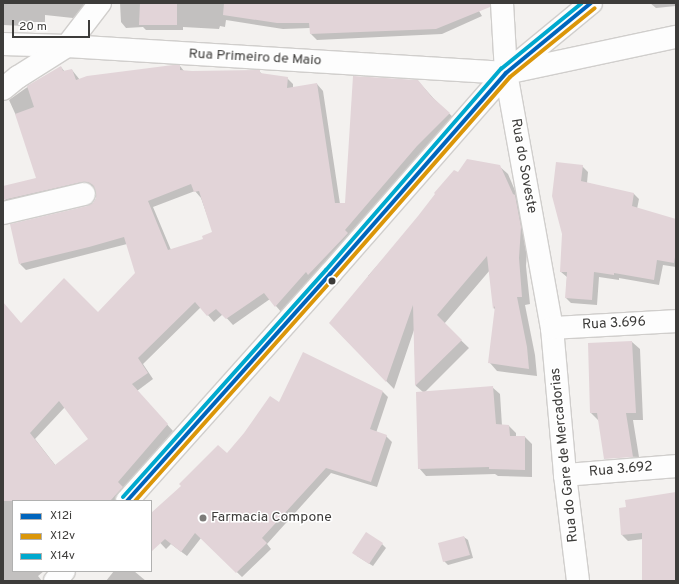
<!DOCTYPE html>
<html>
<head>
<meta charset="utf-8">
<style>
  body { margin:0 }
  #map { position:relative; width:679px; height:584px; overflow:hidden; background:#f3f1ef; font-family:Overpass,sans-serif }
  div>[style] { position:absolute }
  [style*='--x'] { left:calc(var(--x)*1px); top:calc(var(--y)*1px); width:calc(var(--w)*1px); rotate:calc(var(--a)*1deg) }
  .shadow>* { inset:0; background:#0003 }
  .building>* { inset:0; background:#e2d4d8 }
  .roads { filter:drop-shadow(1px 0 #d0cecc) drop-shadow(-1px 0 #d0cecc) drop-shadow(0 1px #d0cecc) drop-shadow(0 -1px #d0cecc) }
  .minor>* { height:22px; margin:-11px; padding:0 11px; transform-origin:11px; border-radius:11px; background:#fdfdfd }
  .major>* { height:22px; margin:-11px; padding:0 11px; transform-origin:11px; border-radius:11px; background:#fdfdfd }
  .bus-1>* { height:4px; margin:-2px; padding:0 2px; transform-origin:2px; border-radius:2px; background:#0065bd }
  .bus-2>* { height:4px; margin:-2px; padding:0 2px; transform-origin:2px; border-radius:2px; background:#db9609 }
  .bus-3>* { height:4px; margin:-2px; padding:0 2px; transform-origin:2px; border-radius:2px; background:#00a9ce }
  .dots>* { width:11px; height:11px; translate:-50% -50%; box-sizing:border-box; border:2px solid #fff; border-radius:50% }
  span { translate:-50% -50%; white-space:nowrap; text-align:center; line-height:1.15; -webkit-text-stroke:3px #fff; paint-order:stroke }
  .street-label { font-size:14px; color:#3d3c3a }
  .poi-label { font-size:14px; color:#3d3c3a }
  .left { translate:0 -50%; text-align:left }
  .frame { position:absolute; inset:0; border:4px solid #3d3c3a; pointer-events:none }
  .legend { position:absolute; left:12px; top:500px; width:140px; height:72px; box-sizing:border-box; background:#fff; border:1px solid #b1b1b0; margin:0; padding:5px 7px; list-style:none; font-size:12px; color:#3d3c3a }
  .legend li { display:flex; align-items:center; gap:8px; height:20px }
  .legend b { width:20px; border:1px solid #b1b1b0 }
  .scale { position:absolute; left:12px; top:20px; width:78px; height:18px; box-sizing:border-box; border:2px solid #3d3c3a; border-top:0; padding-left:5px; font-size:12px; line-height:14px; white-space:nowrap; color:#3d3c3a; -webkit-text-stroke:3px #fff; paint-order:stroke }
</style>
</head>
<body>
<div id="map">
  <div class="shadow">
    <div style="clip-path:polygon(3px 3px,93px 3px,73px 18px,45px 15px,45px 22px,26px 22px,25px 26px,3px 25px)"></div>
    <div style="clip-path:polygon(120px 3px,486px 3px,479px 11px,482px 16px,442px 34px,317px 40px,311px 34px,310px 28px,283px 29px,226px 20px,225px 27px,220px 26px,219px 29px,183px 27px,183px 30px,146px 30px,143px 27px,126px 28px,121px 22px)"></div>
    <div style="clip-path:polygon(650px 3px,676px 3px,676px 6px,656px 8px)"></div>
    <div style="clip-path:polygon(evenodd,180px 66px,184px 71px,259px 71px,263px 75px,287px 78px,293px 84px,293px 88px,317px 84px,323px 91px,340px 204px,346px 204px,418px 81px,435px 100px,455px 119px,282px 313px,270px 299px,233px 325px,223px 314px,214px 322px,201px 307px,143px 364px,153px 379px,137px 391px,173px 431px,123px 489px,122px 501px,13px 501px,13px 571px,44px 571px,38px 576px,42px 581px,3px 581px,3px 317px,21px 324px,98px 314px,137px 274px,127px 244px,26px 270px,20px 264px,94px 204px,97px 198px,97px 191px,95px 188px,88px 188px,11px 206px,5px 199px,3px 187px,38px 179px,19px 122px,9px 100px,26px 88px,61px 67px,65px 72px,72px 70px,80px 80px,180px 66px,195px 191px,201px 198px,213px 232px,204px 240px,171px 250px,153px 207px,195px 191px,180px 66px,65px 407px,89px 439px,56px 466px,35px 439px,65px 407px)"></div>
    <div style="clip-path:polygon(499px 166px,508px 174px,519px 200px,528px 235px,526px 266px,530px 304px,525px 305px,535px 355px,537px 376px,497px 371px,490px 363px,496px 311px,494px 308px,490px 270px,444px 324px,469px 348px,425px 392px,492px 387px,500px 394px,502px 426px,509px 426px,516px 433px,516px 437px,525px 437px,532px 444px,532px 477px,498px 476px,495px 474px,426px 476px,419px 468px,423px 392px,416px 386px,414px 330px,394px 389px,330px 323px,370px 277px,368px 276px,458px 174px)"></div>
    <div style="clip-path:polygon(582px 166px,588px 172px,587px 183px,634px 194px,639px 199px,637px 209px,676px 220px,676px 267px,663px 265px,659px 285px,619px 278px,619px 280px,599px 277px,597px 305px,571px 303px,566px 298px,567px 277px,561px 272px)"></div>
    <div style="clip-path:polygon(632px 342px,640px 349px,643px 420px,633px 420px,639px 457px,611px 456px,599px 421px,591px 413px)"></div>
    <div style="clip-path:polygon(383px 392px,388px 397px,376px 433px,386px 436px,392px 442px,377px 487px,331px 473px,267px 544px,271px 549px,242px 577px,201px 538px,187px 556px,171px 544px,166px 549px,151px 533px,151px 515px,227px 454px,279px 404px)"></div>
    <div style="clip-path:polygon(676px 493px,676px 581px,643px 581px,643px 539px,628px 541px,622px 535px,627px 508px)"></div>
    <div style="clip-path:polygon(464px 537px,468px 540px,473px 558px,448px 565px,444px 561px)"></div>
    <div style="clip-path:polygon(382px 544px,386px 548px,373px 566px,357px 556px)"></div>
    <div style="clip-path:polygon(114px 571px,134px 571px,146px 581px,106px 581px)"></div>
  </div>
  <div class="building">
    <div style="clip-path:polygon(140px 3px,177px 3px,177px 25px,139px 25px)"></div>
    <div style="clip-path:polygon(224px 3px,490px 3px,490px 7px,436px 29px,310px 34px,309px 23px,277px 23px,223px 15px)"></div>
    <div style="clip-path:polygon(evenodd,173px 65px,180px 65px,180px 70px,192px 71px,260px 70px,260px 73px,288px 77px,287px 88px,317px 83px,335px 203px,345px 203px,353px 76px,418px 80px,431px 96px,450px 113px,417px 146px,345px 230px,348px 233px,308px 275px,306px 272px,275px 307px,264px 293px,226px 319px,216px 309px,207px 316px,195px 302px,138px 358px,148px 373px,132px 384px,168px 424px,118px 482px,123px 487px,110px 501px,3px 501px,3px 302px,21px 323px,64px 278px,98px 312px,135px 273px,124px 237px,89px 247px,19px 264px,10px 224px,87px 206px,93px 203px,96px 198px,96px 192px,93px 185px,88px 182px,82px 182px,3px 200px,3px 186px,36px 178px,15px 114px,34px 107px,27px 86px,61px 66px,63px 71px,72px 69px,76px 80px,87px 76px,173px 65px,191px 184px,194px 192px,199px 191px,212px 232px,202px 236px,203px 239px,168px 250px,148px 201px,191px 184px,173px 65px,59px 401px,88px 439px,55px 465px,30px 433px,59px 401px)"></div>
    <div style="clip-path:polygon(467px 159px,500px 165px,513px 194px,515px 195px,521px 227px,519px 258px,522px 297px,517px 297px,527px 347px,529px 369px,488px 363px,495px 306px,493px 309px,487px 256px,437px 315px,462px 340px,415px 386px,413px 305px,386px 382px,329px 323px,418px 216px,435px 194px,434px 193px,454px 170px,458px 172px)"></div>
    <div style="clip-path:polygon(556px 162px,583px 165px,581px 181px,634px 193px,632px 206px,676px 219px,676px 251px,674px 263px,657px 260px,654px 280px,614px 273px,614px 275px,594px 272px,592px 300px,565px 298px,567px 272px,560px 272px,562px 234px,552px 196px)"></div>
    <div style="clip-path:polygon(632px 341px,636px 413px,626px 413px,633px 457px,604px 459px,597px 413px,590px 413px,588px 343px)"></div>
    <div style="clip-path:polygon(303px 352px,383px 391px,370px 429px,387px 435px,371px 482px,326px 468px,262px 538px,267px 543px,236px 573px,195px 533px,181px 552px,165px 539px,151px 552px,151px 513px,181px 486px,179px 484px,218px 445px,227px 453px,244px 433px,270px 396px,279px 402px)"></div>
    <div style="clip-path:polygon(493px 386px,496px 424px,509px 425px,510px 436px,525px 436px,525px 470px,489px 469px,489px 467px,418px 469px,416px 392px)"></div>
    <div style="clip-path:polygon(676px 492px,676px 581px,642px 581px,642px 533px,621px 535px,619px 508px,626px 507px,625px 500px)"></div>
    <div style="clip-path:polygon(366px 532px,383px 543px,369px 564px,352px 553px)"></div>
    <div style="clip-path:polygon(464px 536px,470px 555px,443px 562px,438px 543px)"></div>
  </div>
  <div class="roads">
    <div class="minor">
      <div style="--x:502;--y:3;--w:70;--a:86.7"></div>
      <div style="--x:506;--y:73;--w:259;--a:79.8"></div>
      <div style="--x:552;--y:328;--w:148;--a:84.9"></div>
      <div style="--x:565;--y:475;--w:107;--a:83"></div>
      <div style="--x:3;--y:44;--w:64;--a:1.8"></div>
      <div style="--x:67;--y:46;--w:440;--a:3.5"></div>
      <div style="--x:506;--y:73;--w:174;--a:-12"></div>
      <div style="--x:3;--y:89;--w:19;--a:-39"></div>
      <div style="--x:18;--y:77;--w:58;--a:-32.3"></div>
      <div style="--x:67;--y:46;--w:54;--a:-52.5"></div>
      <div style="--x:3;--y:213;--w:83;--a:-13.2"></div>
      <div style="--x:552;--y:328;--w:124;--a:-3.2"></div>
      <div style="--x:565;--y:475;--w:111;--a:-4.6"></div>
    </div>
    <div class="major">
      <div style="--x:127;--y:501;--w:305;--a:-48.2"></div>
      <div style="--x:330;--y:274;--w:267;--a:-48.8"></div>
      <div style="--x:506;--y:73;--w:110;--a:-39.5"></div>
      <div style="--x:55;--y:581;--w:13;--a:-48"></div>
    </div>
  </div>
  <div class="bus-1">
    <div style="--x:127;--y:501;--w:305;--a:-48.2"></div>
    <div style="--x:330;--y:274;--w:267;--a:-48.8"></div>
    <div style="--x:506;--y:73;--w:110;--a:-39.5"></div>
  </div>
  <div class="bus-2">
    <div style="--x:135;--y:501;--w:299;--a:-48.3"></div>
    <div style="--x:334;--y:278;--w:267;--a:-48.8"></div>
    <div style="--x:510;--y:77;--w:109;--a:-39.1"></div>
  </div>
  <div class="bus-3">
    <div style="--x:123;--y:497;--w:305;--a:-48.2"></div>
    <div style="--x:326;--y:270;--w:267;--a:-49"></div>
    <div style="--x:501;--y:69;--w:104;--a:-39.2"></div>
  </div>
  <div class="dots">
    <div style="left:332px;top:281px;background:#3d3c3a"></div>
    <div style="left:203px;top:518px;background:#7d7b79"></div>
  </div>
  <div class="street-label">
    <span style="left:255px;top:58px;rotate:3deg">Rua Primeiro de Maio</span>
    <span style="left:523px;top:166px;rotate:80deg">Rua do Soveste</span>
    <span style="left:614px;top:324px;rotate:-3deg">Rua 3.696</span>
    <span style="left:565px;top:455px;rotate:-96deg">Rua do Gare de Mercadorias</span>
    <span style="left:621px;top:470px;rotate:-5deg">Rua 3.692</span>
  </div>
  <div class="poi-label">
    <span class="left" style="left:211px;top:518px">Farmacia Compone</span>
  </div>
  <div class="frame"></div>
  <ul class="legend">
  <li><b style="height:5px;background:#0065bd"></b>X12i</li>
  <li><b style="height:5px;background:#db9609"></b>X12v</li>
  <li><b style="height:5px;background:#00a9ce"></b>X14v</li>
  </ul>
  <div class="scale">20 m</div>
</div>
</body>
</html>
